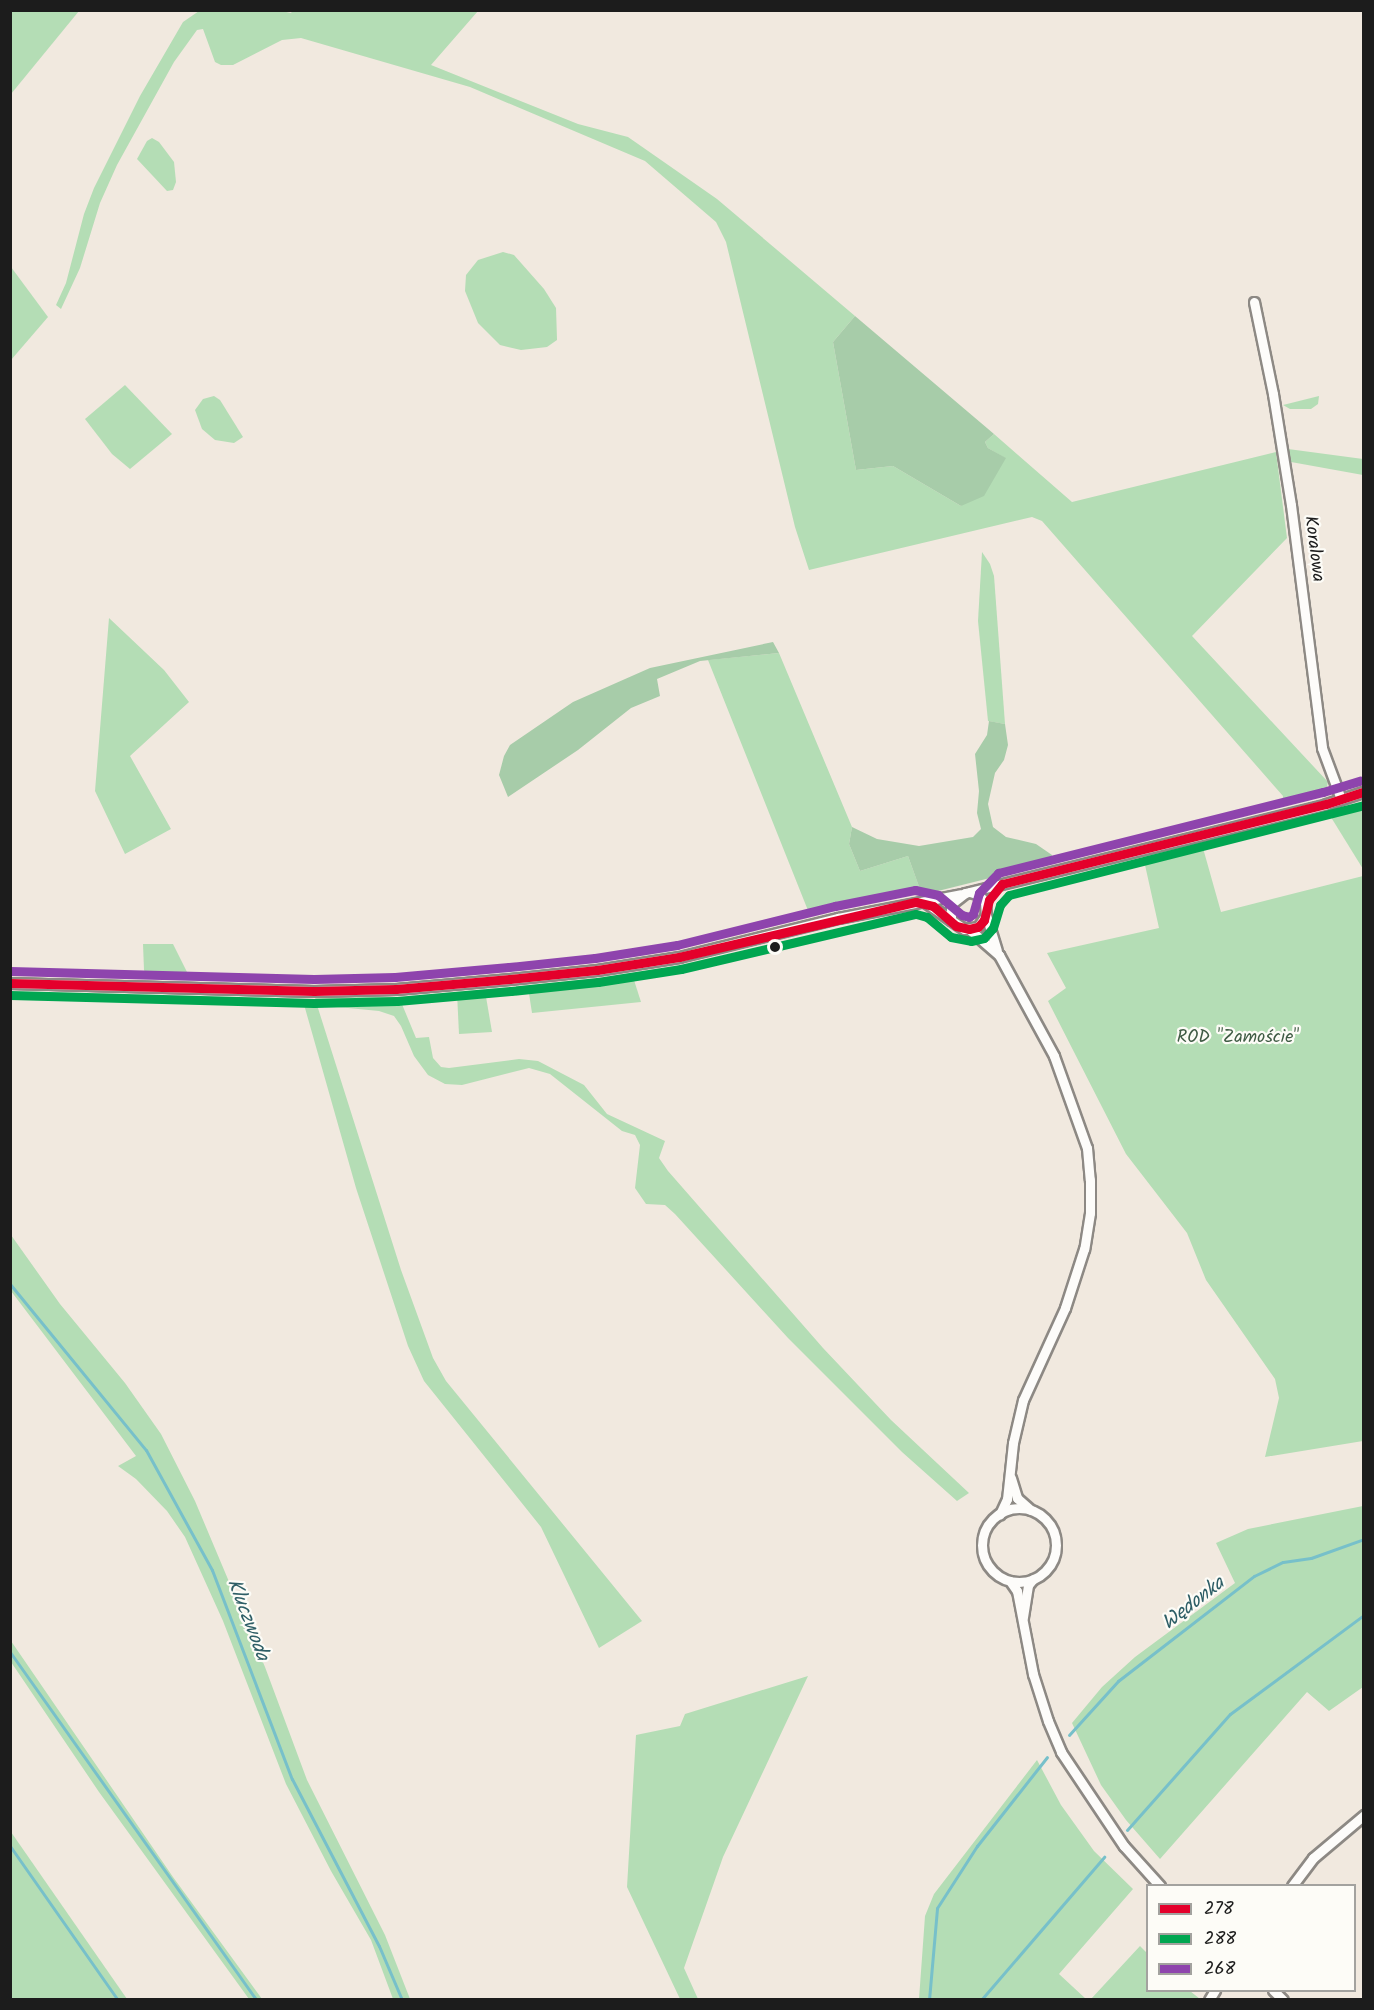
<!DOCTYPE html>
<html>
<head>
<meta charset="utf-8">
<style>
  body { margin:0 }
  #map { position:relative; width:1374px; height:2010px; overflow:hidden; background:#f1e9df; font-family:Kalam,sans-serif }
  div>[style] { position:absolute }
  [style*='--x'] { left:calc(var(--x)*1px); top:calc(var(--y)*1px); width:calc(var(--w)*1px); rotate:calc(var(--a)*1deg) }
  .green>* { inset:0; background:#b4ddb5 }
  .forest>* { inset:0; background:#a7cca9 }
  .stream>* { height:3px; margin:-1.5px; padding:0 1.5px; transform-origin:1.5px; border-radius:1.5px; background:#77c0ca }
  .roads { filter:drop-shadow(2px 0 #8d8984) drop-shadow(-2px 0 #8d8984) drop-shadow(0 2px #8d8984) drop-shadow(0 -2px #8d8984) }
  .minor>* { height:9px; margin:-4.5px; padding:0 4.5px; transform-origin:4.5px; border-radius:4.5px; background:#fdfcfa }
  .minor>.ring { margin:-4.5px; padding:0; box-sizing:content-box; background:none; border:9px solid #fdfcfa; border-radius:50% }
  .bus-1>* { height:9px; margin:-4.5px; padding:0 4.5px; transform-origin:4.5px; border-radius:4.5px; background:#e4002b }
  .bus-2>* { height:9px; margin:-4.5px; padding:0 4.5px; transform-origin:4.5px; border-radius:4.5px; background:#00a651 }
  .bus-3>* { height:9px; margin:-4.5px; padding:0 4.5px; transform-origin:4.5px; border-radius:4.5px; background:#8e44ad }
  .dots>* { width:16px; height:16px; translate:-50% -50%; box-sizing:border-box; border:3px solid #fdfcf7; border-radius:50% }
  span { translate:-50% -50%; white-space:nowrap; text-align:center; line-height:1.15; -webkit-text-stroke:4.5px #fdfcf7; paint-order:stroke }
  .street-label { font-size:18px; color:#1c1c1c }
  .park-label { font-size:18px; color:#405c45 }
  .water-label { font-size:20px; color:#2e5e66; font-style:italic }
  .frame { position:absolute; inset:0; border:12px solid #1c1c1c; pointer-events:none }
  .legend { position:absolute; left:1146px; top:1884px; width:210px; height:108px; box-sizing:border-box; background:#fdfcf7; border:2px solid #a3a29f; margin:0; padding:8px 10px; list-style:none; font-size:18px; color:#1c1c1c }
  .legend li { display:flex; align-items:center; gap:12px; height:30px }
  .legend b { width:30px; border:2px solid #a3a29f }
</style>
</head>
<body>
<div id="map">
  <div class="green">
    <div style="clip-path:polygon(277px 10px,291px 13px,293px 10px,478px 11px,431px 65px,578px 124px,628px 137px,717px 199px,855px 316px,833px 342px,856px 470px,893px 466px,961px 506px,1005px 458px,988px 448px,985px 442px,994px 434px,1072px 502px,1276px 452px,1287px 538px,1192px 636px,1328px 782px,1325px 795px,1282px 805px,1283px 796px,1042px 521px,1032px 517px,809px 570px,795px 527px,726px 242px,716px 222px,645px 161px,470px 87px,301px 38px,282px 40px,233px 65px,221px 65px,215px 62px,203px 29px,197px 30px,174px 62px,117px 165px,100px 203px,80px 268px,61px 309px,56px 305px,66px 283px,84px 214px,94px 188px,140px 96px,183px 22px,199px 11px)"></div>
    <div style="clip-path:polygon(10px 11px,79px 11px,11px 94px,10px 94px)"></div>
    <div style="clip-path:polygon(152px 138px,159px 142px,174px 162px,176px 182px,173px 190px,167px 191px,137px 159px,147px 141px)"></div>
    <div style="clip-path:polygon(503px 252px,514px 255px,544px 289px,556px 308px,557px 340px,547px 347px,521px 350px,500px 345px,478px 323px,465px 291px,466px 275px,478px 260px)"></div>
    <div style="clip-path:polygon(11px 267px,48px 317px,11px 360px,10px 360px)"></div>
    <div style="clip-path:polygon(125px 385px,172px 434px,130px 469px,112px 454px,85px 419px)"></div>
    <div style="clip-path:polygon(214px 396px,220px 400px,243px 437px,234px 443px,215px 440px,202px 429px,195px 410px,203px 399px)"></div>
    <div style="clip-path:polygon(1319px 396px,1318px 404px,1311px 409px,1290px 409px,1283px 405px)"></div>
    <div style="clip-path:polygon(1288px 449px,1363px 459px,1363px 475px,1291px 462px)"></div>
    <div style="clip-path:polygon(982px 552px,990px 564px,994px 576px,1005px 724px,988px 721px,978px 621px)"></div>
    <div style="clip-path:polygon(109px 618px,164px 670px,189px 702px,130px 756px,171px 829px,125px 854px,95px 791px)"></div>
    <div style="clip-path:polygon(779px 653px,852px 827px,849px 844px,860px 871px,908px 856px,921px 892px,809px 913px,708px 660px)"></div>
    <div style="clip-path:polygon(1363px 801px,1364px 801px,1363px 869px,1329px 814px)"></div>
    <div style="clip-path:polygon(1201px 841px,1221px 912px,1363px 876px,1363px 1441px,1265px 1457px,1279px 1398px,1275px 1379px,1206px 1280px,1187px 1233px,1126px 1154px,1048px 1001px,1066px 988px,1047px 953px,1159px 928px,1143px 856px)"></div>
    <div style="clip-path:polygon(143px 944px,173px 944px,191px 980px,148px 978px,144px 970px)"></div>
    <div style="clip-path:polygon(633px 977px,641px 1002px,532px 1013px,528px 987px)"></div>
    <div style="clip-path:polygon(485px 991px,492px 1032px,459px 1034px,457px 993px)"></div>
    <div style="clip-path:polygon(315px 997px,399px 997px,416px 1038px,429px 1037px,433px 1058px,441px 1067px,449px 1068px,519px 1059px,538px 1061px,584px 1085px,607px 1114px,665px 1141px,659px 1158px,668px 1171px,823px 1348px,891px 1420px,969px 1493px,957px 1501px,902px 1452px,788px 1338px,675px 1214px,665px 1205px,646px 1204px,635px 1188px,640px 1145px,635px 1135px,622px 1131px,550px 1074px,529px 1068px,462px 1085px,445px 1084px,428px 1075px,414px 1056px,401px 1026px,394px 1016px,379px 1011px,317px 1005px,401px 1270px,433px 1358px,446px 1381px,642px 1621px,599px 1648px,541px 1527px,424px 1381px,408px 1346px,356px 1188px,303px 1001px,316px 1005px)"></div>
    <div style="clip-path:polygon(11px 1235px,60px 1304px,125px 1383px,161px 1434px,195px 1501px,265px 1667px,307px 1780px,385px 1935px,410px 1999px,393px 1999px,371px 1940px,331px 1871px,286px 1784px,223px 1621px,185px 1537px,167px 1511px,136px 1479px,118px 1466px,136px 1456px,11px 1291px)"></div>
    <div style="clip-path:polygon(1363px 1506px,1363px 1687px,1329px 1711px,1307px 1692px,1160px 1859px,1126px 1820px,1101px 1785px,1072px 1723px,1102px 1687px,1135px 1657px,1235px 1583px,1216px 1543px,1248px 1529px)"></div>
    <div style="clip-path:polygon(11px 1641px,173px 1877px,262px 1999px,249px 1999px,99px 1792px,11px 1662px)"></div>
    <div style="clip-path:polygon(808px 1676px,723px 1857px,684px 1968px,698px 1999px,680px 1999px,627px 1887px,636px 1735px,680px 1726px,685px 1714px)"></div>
    <div style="clip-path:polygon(1037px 1760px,1061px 1805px,1094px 1851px,1133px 1889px,1059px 1974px,1086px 1999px,919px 1999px,925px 1916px,934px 1894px)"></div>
    <div style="clip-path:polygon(11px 1832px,127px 1999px,11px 1999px)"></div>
    <div style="clip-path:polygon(1140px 1946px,1147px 1953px,1148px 1990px,1190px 1991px,1200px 1999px,1091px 1999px)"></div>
  </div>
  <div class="forest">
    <div style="clip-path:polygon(855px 316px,994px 434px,985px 442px,988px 448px,1006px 458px,984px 496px,961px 506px,893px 466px,856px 470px,833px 342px)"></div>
    <div style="clip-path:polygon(773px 642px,779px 653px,700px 661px,657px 679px,660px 696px,631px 708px,578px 750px,508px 797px,499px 775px,504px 756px,510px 745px,573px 702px,650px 668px)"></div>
    <div style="clip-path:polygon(989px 721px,1005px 724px,1008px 745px,1004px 760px,995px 773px,988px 804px,993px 827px,1006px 837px,1036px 844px,1052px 855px,1050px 863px,922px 895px,908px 856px,860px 871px,849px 844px,852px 827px,877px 839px,919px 846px,973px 837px,981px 829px,977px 813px,979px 791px,975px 754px,987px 735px)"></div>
  </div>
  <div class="stream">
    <div style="--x:10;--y:1284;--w:215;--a:50.7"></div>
    <div style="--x:146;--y:1450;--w:137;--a:61.2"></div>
    <div style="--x:212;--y:1570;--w:224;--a:69.1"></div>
    <div style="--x:292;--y:1779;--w:188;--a:62.5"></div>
    <div style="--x:379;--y:1946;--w:59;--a:66.9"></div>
    <div style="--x:10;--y:1652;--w:426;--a:54.7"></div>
    <div style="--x:1069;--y:1735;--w:73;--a:-47.8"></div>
    <div style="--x:1118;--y:1681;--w:172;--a:-37.7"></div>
    <div style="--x:1254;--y:1576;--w:32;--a:-26"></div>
    <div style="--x:1283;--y:1562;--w:28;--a:-8"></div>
    <div style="--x:1311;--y:1558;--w:56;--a:-19.7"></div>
    <div style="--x:1127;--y:1830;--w:155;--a:-48.4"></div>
    <div style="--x:1230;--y:1714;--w:167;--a:-36.5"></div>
    <div style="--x:10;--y:1846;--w:188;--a:55"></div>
    <div style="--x:929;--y:2000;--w:92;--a:-85"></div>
    <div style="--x:937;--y:1908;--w:74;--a:-57.2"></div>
    <div style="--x:977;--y:1846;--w:113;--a:-51.8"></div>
    <div style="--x:981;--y:2000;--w:189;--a:-49.3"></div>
  </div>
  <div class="roads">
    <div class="minor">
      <div style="--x:1254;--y:302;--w:94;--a:78.3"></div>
      <div style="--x:1273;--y:394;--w:112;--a:80.8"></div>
      <div style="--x:1291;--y:505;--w:245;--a:82.7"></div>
      <div style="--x:1322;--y:748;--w:54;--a:69.6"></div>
      <div style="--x:970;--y:892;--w:9;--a:18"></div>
      <div style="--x:979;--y:895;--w:9;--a:49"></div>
      <div style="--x:985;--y:902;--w:13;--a:86"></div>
      <div style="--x:986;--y:915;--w:37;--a:73"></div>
      <div style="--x:925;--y:902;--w:47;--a:34.7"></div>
      <div style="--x:964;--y:929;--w:14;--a:-8"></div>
      <div style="--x:978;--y:927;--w:14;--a:-56"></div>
      <div style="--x:951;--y:920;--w:16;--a:-90"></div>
      <div style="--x:951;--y:904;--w:18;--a:-38"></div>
      <div style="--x:965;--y:893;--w:372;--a:-13.8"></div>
      <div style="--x:1326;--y:804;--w:40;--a:-18"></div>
      <div style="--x:969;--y:929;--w:40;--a:41"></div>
      <div style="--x:999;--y:955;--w:115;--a:61.4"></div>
      <div style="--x:1054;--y:1056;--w:98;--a:70.3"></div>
      <div style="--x:1087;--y:1148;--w:32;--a:85"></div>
      <div style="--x:1090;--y:1180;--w:33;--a:90"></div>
      <div style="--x:1090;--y:1213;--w:36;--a:99"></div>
      <div style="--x:1084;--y:1249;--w:62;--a:107.9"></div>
      <div style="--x:1065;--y:1308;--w:101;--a:114.5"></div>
      <div style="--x:1023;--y:1400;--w:44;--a:103.1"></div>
      <div style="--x:1013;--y:1443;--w:56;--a:96.1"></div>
      <div style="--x:1007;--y:1499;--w:17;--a:115"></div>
      <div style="--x:10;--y:983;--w:304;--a:1.5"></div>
      <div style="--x:314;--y:991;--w:82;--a:-1.4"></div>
      <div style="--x:396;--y:989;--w:114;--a:-5"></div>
      <div style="--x:510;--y:979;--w:87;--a:-5.9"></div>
      <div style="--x:597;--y:970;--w:83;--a:-9"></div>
      <div style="--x:679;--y:957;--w:164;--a:-13.8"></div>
      <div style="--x:838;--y:918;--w:125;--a:-11"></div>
      <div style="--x:1011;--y:1478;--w:21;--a:73"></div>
      <div style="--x:1017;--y:1498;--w:18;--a:41"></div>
      <div class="ring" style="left:982px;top:1508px;width:65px;height:65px"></div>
      <div style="--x:1010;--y:1581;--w:12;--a:55"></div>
      <div style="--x:1017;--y:1591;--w:85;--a:79.1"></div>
      <div style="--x:1033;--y:1674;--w:49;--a:72.3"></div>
      <div style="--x:1048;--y:1721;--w:34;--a:67"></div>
      <div style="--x:1061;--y:1752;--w:113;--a:56.2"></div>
      <div style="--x:1124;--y:1846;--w:54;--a:48"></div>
      <div style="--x:1023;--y:1617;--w:32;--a:-81"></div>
      <div style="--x:1028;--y:1585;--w:8;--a:-50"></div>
      <div style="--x:1292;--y:1886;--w:35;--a:-53"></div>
      <div style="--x:1313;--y:1858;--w:67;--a:-40.1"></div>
      <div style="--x:1273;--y:1990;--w:14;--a:45"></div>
      <div style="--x:1209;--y:2000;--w:12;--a:-59"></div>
    </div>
  </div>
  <div class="bus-1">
    <div style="--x:10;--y:983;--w:304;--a:1.5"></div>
    <div style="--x:314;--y:991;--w:82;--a:-1.4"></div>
    <div style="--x:396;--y:989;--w:114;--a:-5"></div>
    <div style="--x:510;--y:979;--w:87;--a:-5.9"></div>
    <div style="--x:597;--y:970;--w:83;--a:-9"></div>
    <div style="--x:679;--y:957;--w:243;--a:-13.1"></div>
    <div style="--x:916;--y:902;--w:17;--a:13"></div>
    <div style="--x:933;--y:906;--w:30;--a:41"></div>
    <div style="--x:956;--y:926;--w:13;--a:13"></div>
    <div style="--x:969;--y:929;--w:9;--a:-13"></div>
    <div style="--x:978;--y:927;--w:9;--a:-49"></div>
    <div style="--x:984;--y:920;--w:21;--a:-76"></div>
    <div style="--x:989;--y:900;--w:21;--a:-51"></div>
    <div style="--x:1002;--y:884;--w:334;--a:-13.9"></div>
    <div style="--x:1326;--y:804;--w:40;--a:-18"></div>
  </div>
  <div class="bus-2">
    <div style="--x:10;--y:995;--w:304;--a:1.5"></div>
    <div style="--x:314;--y:1003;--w:83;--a:-1.4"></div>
    <div style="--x:397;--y:1001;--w:114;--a:-5"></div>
    <div style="--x:511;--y:991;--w:87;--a:-5.9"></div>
    <div style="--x:598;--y:982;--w:84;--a:-8.9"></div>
    <div style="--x:681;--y:969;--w:241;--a:-13.2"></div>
    <div style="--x:916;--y:914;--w:11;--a:15"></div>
    <div style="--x:927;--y:917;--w:31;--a:40"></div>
    <div style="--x:951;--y:937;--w:20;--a:11"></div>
    <div style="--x:971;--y:941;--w:13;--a:-13"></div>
    <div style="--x:984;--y:938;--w:13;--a:-48"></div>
    <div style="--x:993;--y:928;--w:24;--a:-73"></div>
    <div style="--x:1000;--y:905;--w:13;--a:-48"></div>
    <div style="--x:1009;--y:895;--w:366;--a:-14.2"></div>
  </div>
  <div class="bus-3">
    <div style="--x:10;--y:971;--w:304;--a:1.5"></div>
    <div style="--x:314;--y:979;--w:81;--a:-1.4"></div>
    <div style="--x:395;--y:977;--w:114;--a:-5"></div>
    <div style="--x:509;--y:967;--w:86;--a:-6"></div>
    <div style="--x:595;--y:958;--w:83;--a:-9"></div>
    <div style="--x:677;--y:945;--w:163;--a:-13.9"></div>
    <div style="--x:835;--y:906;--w:82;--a:-11.3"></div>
    <div style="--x:915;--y:890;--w:24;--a:12"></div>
    <div style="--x:938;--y:895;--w:31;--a:40"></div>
    <div style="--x:962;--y:915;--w:7;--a:16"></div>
    <div style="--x:969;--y:917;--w:5;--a:-37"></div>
    <div style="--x:973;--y:914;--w:22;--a:-74"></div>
    <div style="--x:979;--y:893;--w:28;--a:-46"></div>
    <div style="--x:998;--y:873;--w:335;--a:-14"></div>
    <div style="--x:1323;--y:792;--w:39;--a:-17"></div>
  </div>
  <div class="dots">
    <div style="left:775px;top:947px;background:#1c1c1c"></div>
  </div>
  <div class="street-label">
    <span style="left:1313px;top:549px;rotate:83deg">Koralowa</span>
  </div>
  <div class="park-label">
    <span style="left:1238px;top:1038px">ROD "Zamoście"</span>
  </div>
  <div class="water-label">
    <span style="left:1194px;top:1604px;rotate:-38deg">Wędonka</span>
    <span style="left:247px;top:1620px;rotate:69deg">Kluczwoda</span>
  </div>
  <div class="frame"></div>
  <ul class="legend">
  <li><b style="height:8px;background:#e4002b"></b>278</li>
  <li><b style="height:8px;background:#00a651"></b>288</li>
  <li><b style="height:8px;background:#8e44ad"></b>268</li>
  </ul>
</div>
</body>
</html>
